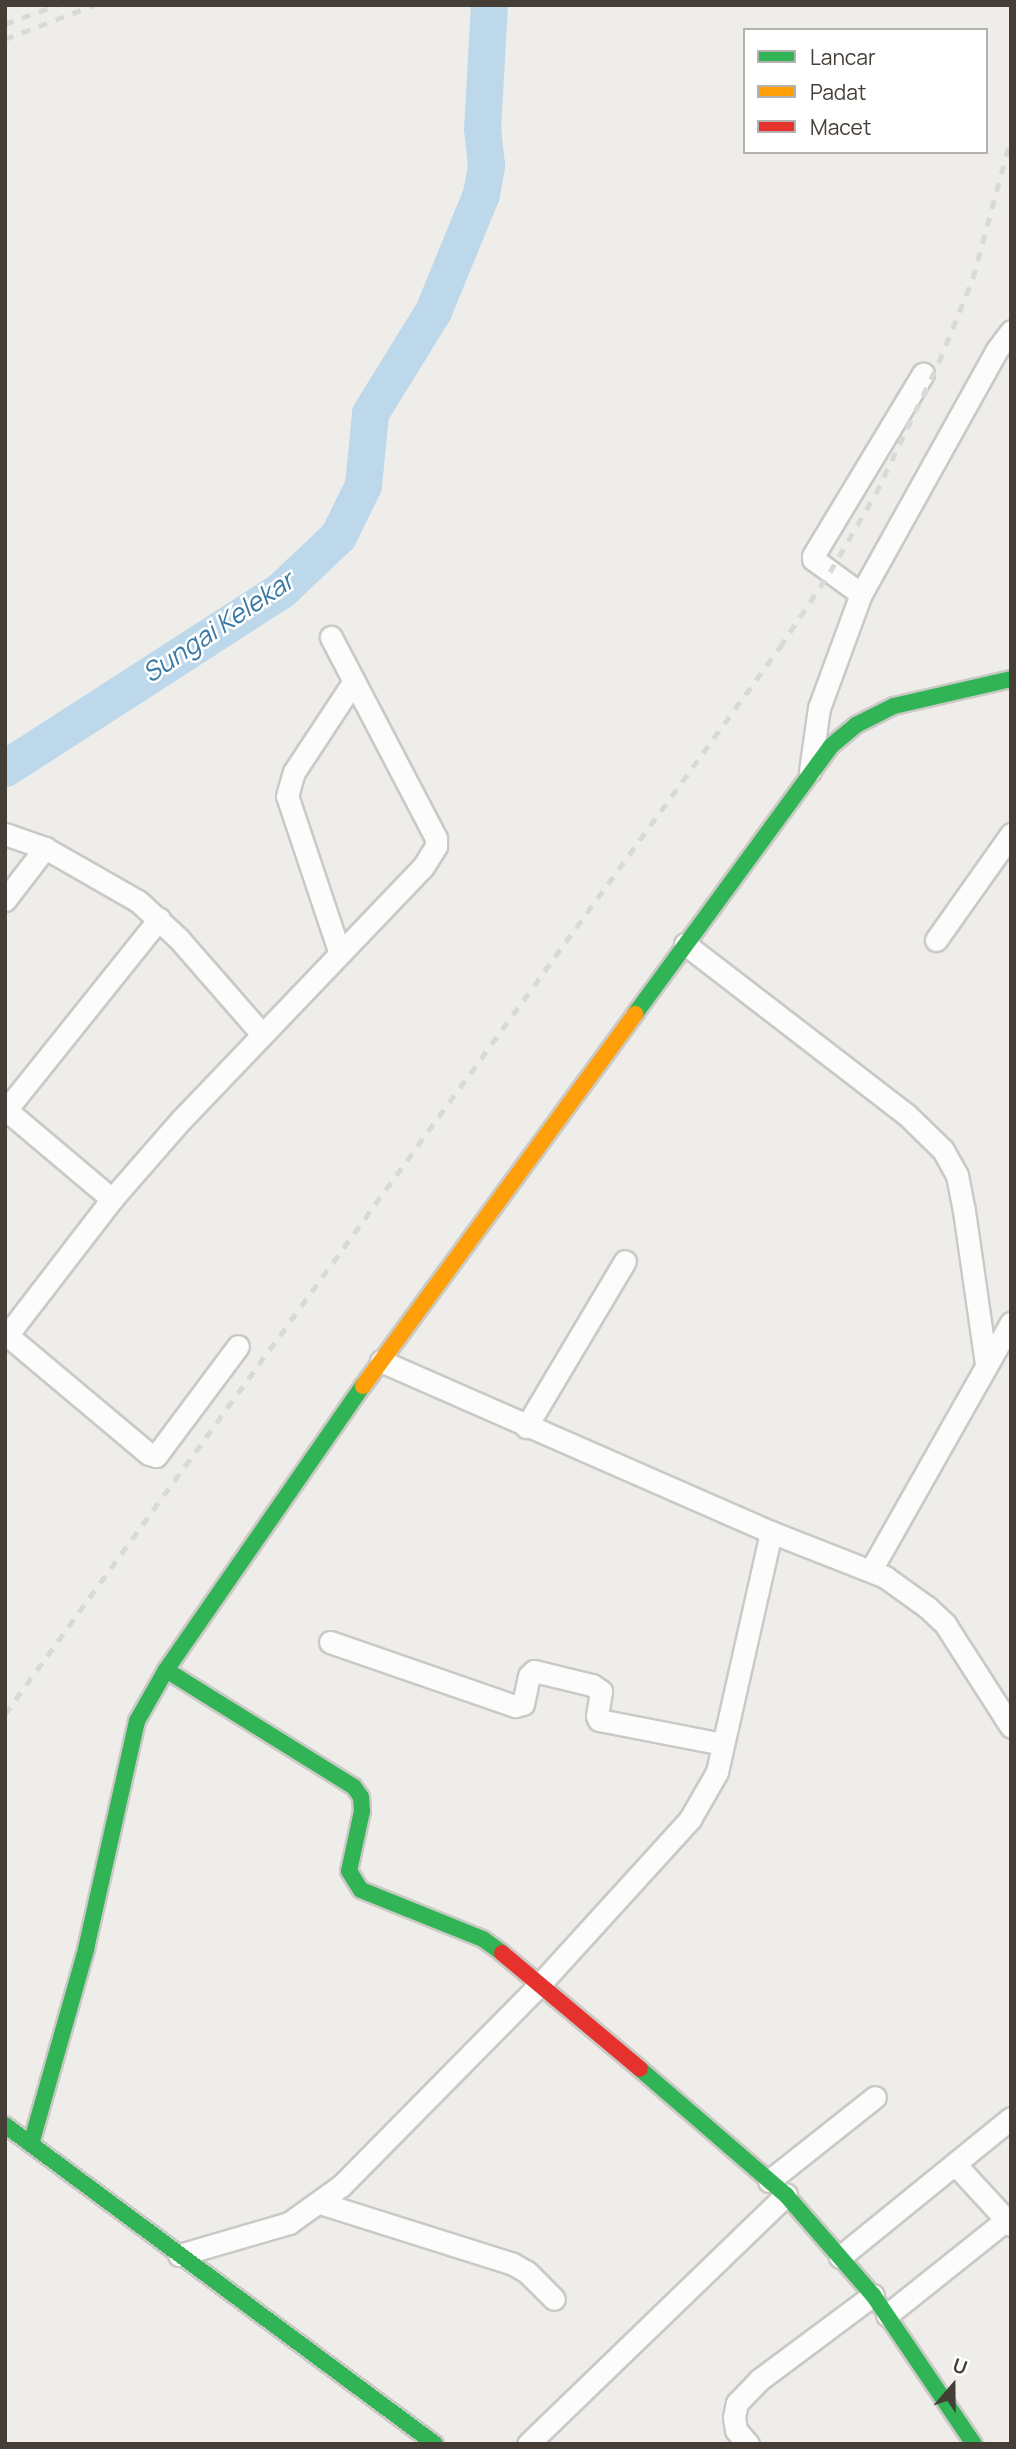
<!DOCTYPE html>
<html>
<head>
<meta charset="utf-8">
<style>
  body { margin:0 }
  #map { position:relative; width:1016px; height:2449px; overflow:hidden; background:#eeede9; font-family:Manrope,sans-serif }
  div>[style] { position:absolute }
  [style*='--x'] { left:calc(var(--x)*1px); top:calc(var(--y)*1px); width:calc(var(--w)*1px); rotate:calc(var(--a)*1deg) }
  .river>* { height:37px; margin:-18.5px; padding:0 18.5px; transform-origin:18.5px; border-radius:18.5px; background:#bcd8ea }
  .roads { filter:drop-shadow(2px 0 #cbc9c5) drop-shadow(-2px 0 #cbc9c5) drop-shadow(0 2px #cbc9c5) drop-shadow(0 -2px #cbc9c5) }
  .street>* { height:21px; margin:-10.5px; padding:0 10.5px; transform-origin:10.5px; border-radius:10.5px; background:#fcfcfc }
  .fast>* { height:16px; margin:-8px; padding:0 8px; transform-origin:8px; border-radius:8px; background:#30b455 }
  .slow>* { height:16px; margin:-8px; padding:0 8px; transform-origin:8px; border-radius:8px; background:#ff9f0a }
  .jam>* { height:16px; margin:-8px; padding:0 8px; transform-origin:8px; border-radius:8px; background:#e5322d }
  .rail>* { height:5px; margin-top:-2.5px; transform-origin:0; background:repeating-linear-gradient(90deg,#d9d9d8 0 9px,transparent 0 18px) }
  span { translate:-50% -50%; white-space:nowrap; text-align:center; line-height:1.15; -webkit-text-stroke:5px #fff; paint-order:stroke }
  .water-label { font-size:26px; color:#3979a6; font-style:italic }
  .frame { position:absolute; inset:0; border:7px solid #443e36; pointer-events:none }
  .legend { position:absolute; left:743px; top:28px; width:245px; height:126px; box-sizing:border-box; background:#fff; border:2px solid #b4b2af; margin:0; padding:9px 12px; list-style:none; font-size:21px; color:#443e36 }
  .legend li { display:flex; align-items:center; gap:14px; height:35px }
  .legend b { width:35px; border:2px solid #b4b2af }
  .north { position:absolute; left:918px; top:2351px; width:70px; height:70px; -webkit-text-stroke:5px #fff; paint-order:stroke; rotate:20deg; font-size:19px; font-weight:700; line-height:28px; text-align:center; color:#443e36 }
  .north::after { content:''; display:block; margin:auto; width:24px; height:32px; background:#443e36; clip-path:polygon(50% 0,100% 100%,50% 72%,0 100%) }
</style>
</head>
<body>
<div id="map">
  <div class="river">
    <div style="--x:5;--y:768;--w:328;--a:-32.8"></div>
    <div style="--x:281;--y:590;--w:79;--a:-43.5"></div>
    <div style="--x:338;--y:536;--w:57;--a:-63.9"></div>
    <div style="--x:363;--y:485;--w:72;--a:-84.4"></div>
    <div style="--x:370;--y:413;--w:120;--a:-58.3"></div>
    <div style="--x:433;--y:311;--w:126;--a:-67.7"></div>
    <div style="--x:481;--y:194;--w:29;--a:-80"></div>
    <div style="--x:486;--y:165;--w:36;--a:-96"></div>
    <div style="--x:482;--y:129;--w:124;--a:-86.8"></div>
  </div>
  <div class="roads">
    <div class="street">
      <div style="--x:861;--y:594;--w:59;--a:-143.9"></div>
      <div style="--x:813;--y:559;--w:3;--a:-90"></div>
      <div style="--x:813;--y:556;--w:213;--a:-58.9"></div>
      <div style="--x:810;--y:771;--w:64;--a:-81.9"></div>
      <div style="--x:819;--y:708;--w:121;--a:-69.8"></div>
      <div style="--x:861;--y:594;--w:278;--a:-60.9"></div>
      <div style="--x:996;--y:351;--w:25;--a:-53"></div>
      <div style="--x:5;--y:834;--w:42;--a:19.3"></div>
      <div style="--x:45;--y:848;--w:107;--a:29.7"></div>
      <div style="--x:138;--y:901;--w:56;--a:42.8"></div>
      <div style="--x:179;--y:939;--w:125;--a:48.9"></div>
      <div style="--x:5;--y:900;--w:66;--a:-52.4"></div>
      <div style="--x:936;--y:940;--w:130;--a:-54.7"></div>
      <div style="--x:685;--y:944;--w:280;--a:37.6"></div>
      <div style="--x:907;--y:1115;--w:50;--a:44.2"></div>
      <div style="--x:943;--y:1150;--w:29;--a:61"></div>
      <div style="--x:957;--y:1175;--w:37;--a:79"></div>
      <div style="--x:964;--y:1211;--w:154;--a:81.8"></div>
      <div style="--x:339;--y:951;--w:163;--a:-108.5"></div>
      <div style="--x:287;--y:796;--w:25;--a:-74"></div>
      <div style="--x:294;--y:772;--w:109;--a:-56.6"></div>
      <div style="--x:5;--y:1109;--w:140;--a:40.1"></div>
      <div style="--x:6;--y:1110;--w:245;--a:-51.3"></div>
      <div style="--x:7;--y:1335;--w:185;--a:40"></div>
      <div style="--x:149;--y:1454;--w:7;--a:16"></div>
      <div style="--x:156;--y:1456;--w:137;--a:-53.3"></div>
      <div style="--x:5;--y:1338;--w:175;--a:-52.4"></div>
      <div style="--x:112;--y:1199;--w:105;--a:-48.9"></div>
      <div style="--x:181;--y:1120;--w:350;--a:-46.3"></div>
      <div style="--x:423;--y:867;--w:25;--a:-58"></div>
      <div style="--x:436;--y:846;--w:8;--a:-90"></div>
      <div style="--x:436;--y:838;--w:227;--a:-117.6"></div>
      <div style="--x:381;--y:1361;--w:426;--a:23.7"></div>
      <div style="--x:771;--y:1532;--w:123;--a:21.5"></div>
      <div style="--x:885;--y:1577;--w:52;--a:35.5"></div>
      <div style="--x:927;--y:1607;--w:25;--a:43"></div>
      <div style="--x:945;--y:1624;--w:122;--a:57.3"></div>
      <div style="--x:526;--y:1427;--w:193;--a:-59.2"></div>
      <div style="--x:871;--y:1570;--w:284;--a:-60.5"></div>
      <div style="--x:330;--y:1642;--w:196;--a:19.1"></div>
      <div style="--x:515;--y:1706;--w:8;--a:-14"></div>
      <div style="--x:523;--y:1704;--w:29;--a:-78"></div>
      <div style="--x:529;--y:1676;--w:7;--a:-45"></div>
      <div style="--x:534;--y:1671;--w:60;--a:13.6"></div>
      <div style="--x:592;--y:1685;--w:11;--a:34"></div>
      <div style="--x:601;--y:1691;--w:25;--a:99"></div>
      <div style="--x:597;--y:1716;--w:4;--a:63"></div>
      <div style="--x:599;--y:1720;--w:126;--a:11"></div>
      <div style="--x:955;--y:2164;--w:83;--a:47.4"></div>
      <div style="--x:769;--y:2181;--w:135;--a:-38.4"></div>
      <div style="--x:320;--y:2203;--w:202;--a:17.5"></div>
      <div style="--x:513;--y:2264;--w:16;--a:30"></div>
      <div style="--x:527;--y:2272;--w:38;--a:45"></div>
      <div style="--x:179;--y:2255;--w:115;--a:-16.2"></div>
      <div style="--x:289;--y:2223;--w:65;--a:-35.6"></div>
      <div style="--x:342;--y:2185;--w:284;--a:-45.4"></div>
      <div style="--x:541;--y:1983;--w:222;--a:-47.7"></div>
      <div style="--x:690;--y:1819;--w:54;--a:-60.1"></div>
      <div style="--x:717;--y:1772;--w:246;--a:-77.3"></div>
      <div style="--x:840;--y:2257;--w:220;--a:-39.1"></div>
      <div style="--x:887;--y:2315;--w:152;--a:-38.6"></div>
      <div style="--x:528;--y:2444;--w:359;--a:-44"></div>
      <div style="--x:748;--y:2444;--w:18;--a:-131"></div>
      <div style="--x:736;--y:2430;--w:13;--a:-99"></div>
      <div style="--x:734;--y:2417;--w:14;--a:-78"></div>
      <div style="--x:737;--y:2403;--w:32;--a:-46"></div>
      <div style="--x:759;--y:2380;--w:142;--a:-36.7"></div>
    </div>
    <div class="fast">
      <div style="--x:635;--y:1014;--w:332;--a:-53.8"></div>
      <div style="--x:831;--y:746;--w:33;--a:-40"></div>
      <div style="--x:856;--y:725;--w:42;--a:-26.6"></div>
      <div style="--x:894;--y:706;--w:120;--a:-13"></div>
      <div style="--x:166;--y:1670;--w:221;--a:31.9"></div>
      <div style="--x:354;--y:1787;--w:12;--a:55"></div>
      <div style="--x:361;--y:1797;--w:14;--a:86"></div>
      <div style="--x:362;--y:1811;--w:61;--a:102.2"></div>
      <div style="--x:349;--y:1871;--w:22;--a:58"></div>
      <div style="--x:361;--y:1890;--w:131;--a:21.9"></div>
      <div style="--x:483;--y:1939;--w:24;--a:36"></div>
      <div style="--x:640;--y:2069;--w:193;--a:40.8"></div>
      <div style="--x:786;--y:2195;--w:133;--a:49"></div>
      <div style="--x:873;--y:2295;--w:180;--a:55.9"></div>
      <div style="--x:5;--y:2125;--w:535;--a:36.57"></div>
      <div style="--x:31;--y:2144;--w:203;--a:-74.2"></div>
      <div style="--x:86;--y:1949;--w:234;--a:-77.4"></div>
      <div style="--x:137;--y:1721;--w:59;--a:-60.4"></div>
      <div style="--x:166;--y:1670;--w:346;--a:-55.3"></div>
    </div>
    <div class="slow">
      <div style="--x:363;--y:1386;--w:461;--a:-53.8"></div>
    </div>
    <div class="jam">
      <div style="--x:502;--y:1953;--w:180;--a:40"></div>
    </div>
  </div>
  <div class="rail">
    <div style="--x:5;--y:24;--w:55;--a:-20.1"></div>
    <div style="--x:5;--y:39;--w:95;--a:-20.9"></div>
    <div style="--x:5;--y:1714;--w:1319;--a:-54.01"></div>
    <div style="--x:780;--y:647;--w:90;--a:-56.3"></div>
    <div style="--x:830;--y:572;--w:91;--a:-59.8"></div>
    <div style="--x:876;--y:493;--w:145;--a:-64.3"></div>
    <div style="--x:939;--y:362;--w:91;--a:-68"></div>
    <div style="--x:973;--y:278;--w:145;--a:-74.8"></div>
  </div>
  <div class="water-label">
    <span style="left:218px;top:627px;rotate:-34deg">Sungai Kelekar</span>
  </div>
  <div class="frame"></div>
  <ul class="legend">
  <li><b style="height:9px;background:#30b455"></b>Lancar</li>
  <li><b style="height:9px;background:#ff9f0a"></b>Padat</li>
  <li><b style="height:9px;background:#e5322d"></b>Macet</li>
  </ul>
  <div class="north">U</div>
</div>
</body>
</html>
